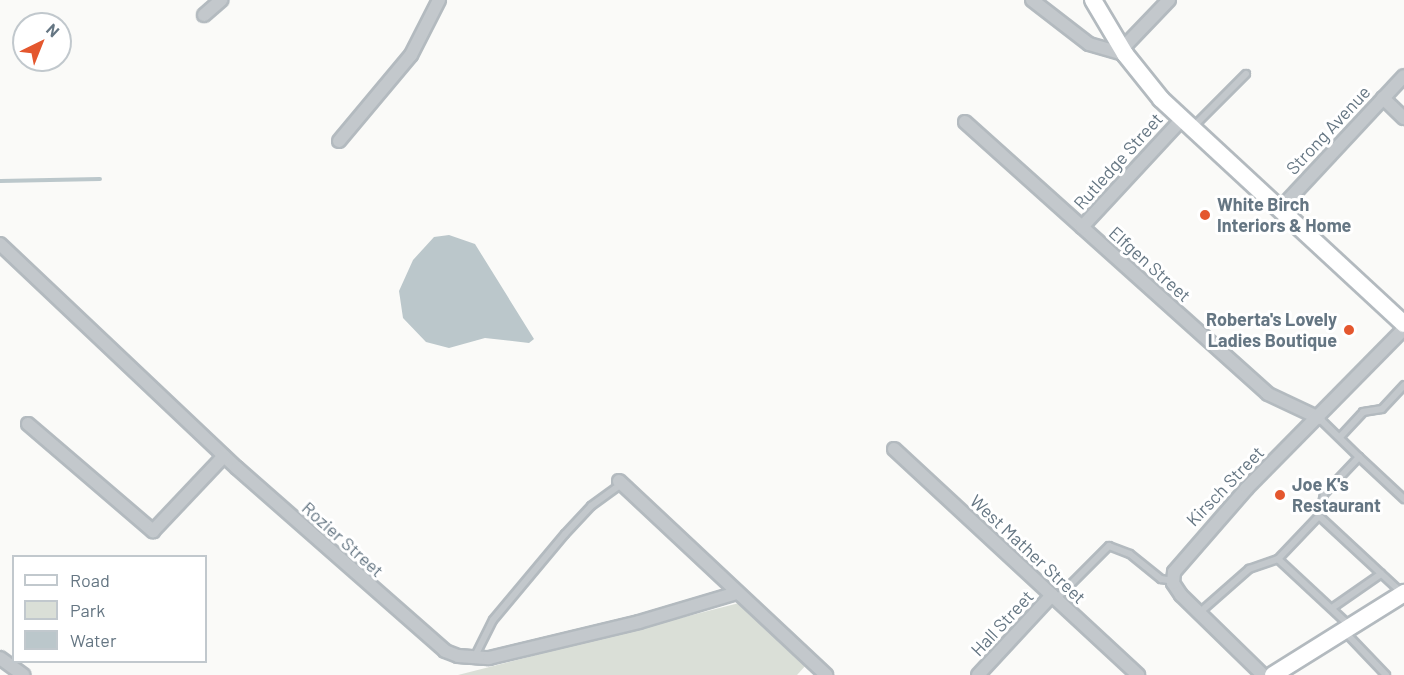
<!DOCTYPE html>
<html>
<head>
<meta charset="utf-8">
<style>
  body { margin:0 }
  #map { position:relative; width:1404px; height:675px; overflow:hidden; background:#fafaf8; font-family:Barlow,sans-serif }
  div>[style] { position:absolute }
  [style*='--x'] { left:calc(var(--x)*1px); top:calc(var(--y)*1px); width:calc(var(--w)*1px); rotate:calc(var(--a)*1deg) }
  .green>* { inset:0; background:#dadfd7 }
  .water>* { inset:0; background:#bbc7cb }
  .stream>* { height:4px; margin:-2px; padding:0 2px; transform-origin:2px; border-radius:2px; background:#bbc7cb }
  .roads { filter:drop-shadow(2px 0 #b3babf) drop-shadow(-2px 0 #b3babf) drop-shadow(0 2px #b3babf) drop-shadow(0 -2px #b3babf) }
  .lane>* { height:6px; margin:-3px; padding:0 3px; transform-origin:3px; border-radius:3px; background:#c3c8cc }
  .street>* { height:12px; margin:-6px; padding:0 6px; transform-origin:6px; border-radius:6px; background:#c3c8cc }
  .secondary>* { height:16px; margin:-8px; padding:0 8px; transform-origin:8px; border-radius:8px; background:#fff }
  .dots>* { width:16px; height:16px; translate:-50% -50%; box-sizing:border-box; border:3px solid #fff; border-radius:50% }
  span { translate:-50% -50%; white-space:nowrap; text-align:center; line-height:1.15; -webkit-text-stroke:6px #fff; paint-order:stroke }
  .street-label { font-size:18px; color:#657683 }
  .poi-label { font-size:18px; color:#657683; font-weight:700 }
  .left { translate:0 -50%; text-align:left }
  .right { translate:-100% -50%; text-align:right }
  .legend { position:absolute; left:12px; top:555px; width:195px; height:108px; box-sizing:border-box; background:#fff; border:2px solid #c1c8cd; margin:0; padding:8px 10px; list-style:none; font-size:18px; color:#657683 }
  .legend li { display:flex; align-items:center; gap:12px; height:30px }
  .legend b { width:30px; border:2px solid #c1c8cd }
  .north { position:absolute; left:12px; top:12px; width:60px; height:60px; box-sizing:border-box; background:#fff; border:2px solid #c1c8cd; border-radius:50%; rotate:43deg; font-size:16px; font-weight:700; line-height:24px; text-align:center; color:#657683 }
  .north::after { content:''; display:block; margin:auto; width:21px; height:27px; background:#e4572e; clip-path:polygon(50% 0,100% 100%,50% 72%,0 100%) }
</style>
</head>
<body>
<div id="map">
  <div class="green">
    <div style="clip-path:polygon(739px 603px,807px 664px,797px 675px,458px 675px)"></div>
  </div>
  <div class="water">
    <div style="clip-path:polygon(449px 235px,475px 244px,534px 339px,529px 343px,485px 338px,449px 348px,426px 342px,403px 318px,399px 291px,413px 260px,434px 237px)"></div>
  </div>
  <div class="stream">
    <div style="--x:0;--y:181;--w:100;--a:-1.1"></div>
  </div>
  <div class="roads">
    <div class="lane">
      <div style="--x:1193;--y:127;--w:75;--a:-45"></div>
      <div style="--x:1319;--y:418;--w:56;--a:44.3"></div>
      <div style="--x:1340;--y:437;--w:34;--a:-47"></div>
      <div style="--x:1363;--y:412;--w:19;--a:-9"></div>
      <div style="--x:1382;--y:409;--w:33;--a:-47"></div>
      <div style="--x:1319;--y:516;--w:23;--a:-77"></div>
      <div style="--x:1324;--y:494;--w:51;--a:-46.6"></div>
      <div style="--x:1359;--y:457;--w:62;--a:43"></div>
      <div style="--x:1056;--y:599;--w:75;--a:-45"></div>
      <div style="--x:1109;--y:546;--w:22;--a:21"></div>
      <div style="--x:1130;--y:554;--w:40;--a:39"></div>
      <div style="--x:1161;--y:579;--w:12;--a:9"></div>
      <div style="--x:1332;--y:608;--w:60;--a:-34.8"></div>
      <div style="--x:1199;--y:613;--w:67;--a:-41.3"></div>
      <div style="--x:1249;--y:569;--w:31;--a:-19"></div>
      <div style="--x:1350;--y:626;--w:98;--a:-137.1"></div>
      <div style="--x:1278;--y:559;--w:59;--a:-46.4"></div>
      <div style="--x:1319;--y:516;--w:112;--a:42.8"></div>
      <div style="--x:1344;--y:631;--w:61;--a:46.3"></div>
      <div style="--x:474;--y:658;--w:42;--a:-63.4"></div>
      <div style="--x:493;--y:620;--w:112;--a:-50.1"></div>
      <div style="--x:565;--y:534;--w:38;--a:-47"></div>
      <div style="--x:591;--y:506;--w:37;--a:-36"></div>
    </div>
    <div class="street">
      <div style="--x:1032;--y:0;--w:72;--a:37.7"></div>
      <div style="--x:1089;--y:44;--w:37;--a:16"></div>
      <div style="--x:204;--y:15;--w:23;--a:-41"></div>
      <div style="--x:1122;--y:49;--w:68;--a:-46.2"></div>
      <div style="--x:1383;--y:98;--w:29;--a:44"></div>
      <div style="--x:965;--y:122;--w:407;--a:41.9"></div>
      <div style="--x:1268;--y:394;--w:56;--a:25.2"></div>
      <div style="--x:339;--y:141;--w:112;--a:-50.1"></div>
      <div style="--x:411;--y:55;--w:62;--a:-63"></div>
      <div style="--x:1279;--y:210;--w:183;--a:-47"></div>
      <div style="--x:1082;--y:227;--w:146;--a:-47.2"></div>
      <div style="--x:0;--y:244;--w:326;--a:43.4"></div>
      <div style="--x:237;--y:468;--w:277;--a:41.3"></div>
      <div style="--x:445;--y:651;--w:14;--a:21"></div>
      <div style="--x:458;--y:656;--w:31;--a:4"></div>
      <div style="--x:489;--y:658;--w:154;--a:-13.5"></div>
      <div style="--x:639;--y:622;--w:101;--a:-16.6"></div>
      <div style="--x:28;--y:424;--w:165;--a:40.6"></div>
      <div style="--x:153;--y:531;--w:103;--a:-46.6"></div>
      <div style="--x:894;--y:449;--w:333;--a:42.8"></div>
      <div style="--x:619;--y:481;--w:284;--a:43.1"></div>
      <div style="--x:0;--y:658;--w:29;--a:36"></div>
      <div style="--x:978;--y:675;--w:109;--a:-47.2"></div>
      <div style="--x:1263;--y:675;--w:115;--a:-135.7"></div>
      <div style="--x:1181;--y:595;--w:14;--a:-124"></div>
      <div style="--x:1173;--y:583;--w:11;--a:-85"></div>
      <div style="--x:1174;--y:572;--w:111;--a:-49"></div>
      <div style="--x:1247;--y:488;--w:223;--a:-45.4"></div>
    </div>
    <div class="secondary">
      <div style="--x:1093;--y:0;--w:63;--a:59.3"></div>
      <div style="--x:1125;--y:54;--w:58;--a:51.3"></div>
      <div style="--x:1161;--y:99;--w:331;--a:42.8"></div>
      <div style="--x:1273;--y:675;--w:155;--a:-32"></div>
    </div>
  </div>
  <div class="dots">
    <div style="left:1205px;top:215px;background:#e4572e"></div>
    <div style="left:1349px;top:330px;background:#e4572e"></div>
    <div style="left:1280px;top:495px;background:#e4572e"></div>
  </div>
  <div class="street-label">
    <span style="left:1328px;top:130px;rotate:-47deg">Strong Avenue</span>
    <span style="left:1118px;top:161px;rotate:-48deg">Rutledge Street</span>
    <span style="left:1150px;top:264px;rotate:42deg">Elfgen Street</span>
    <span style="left:1225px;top:486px;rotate:-46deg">Kirsch Street</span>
    <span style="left:343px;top:539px;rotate:42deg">Rozier Street</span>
    <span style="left:1028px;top:549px;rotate:43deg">West Mather Street</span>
    <span style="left:1002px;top:623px;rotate:-47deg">Hall Street</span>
  </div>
  <div class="poi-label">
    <span class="left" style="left:1217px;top:215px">White Birch<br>Interiors &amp; Home</span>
    <span class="right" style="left:1337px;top:330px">Roberta's Lovely<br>Ladies Boutique</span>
    <span class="left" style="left:1292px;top:495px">Joe K's<br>Restaurant</span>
  </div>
  <ul class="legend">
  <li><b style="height:8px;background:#fff"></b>Road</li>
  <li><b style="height:16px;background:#dadfd7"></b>Park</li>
  <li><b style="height:16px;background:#bbc7cb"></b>Water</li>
  </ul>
  <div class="north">N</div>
</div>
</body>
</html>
